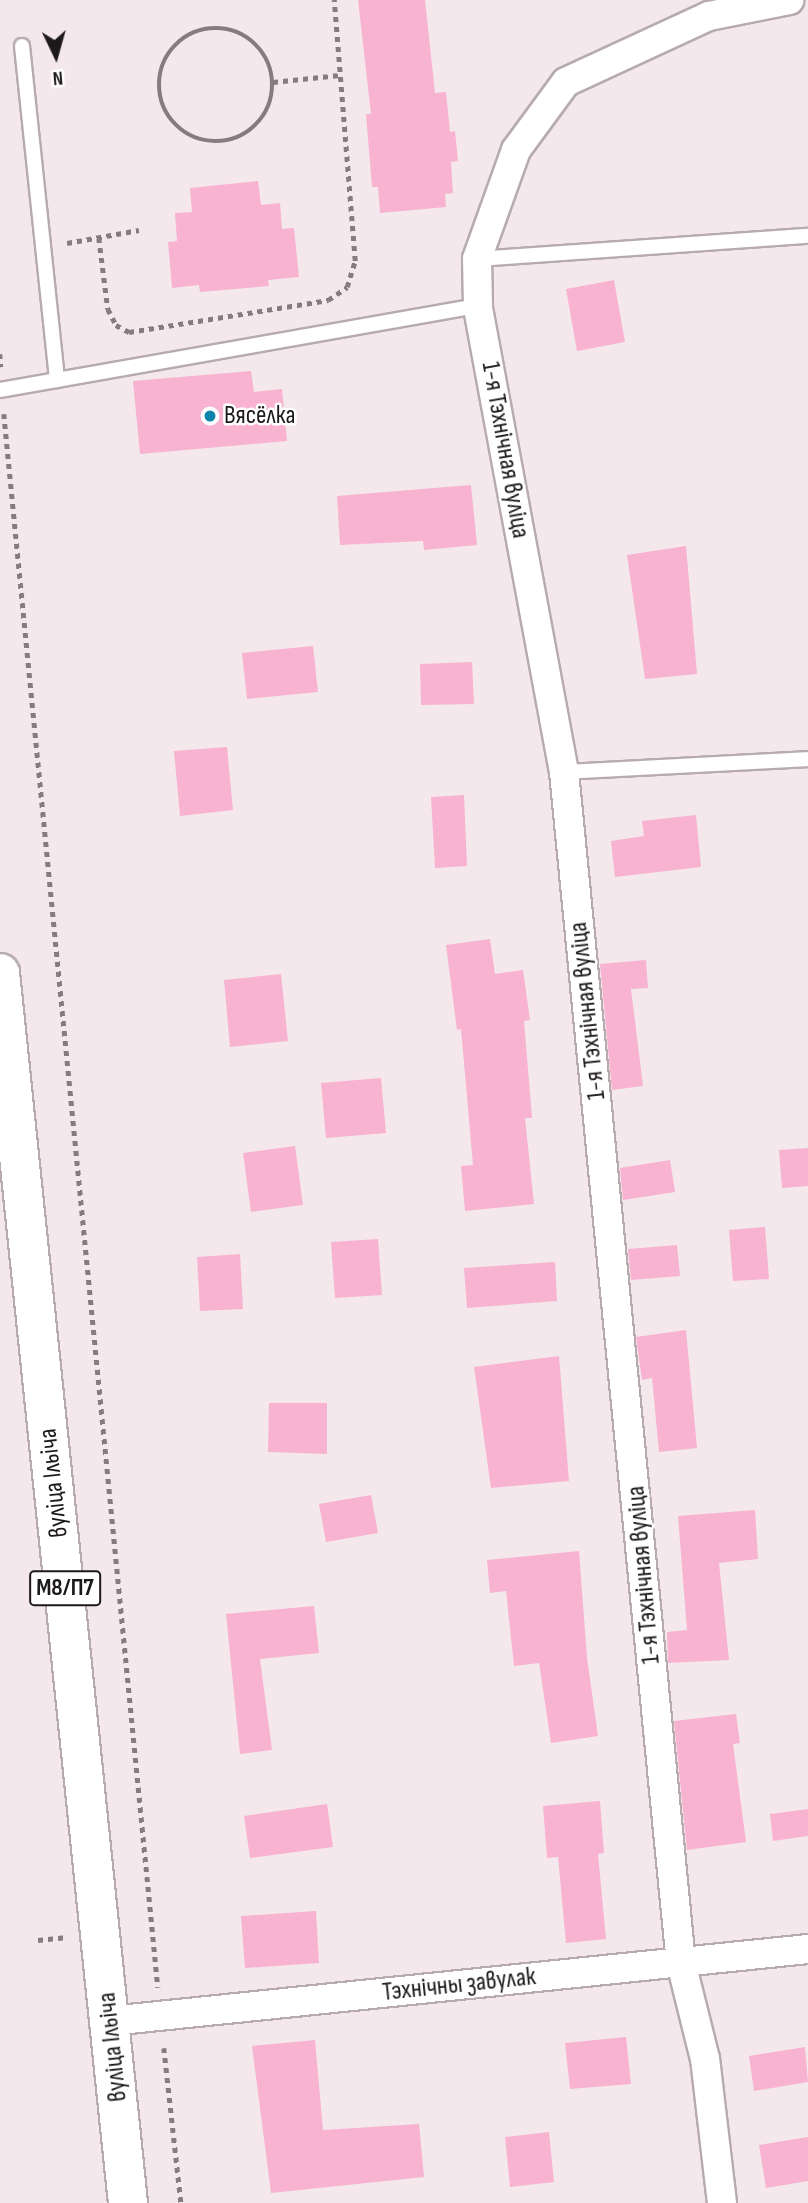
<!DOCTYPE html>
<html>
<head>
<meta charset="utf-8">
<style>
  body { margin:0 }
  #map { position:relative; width:808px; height:2203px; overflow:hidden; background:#f4e8ec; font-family:"Sofia Sans Condensed",sans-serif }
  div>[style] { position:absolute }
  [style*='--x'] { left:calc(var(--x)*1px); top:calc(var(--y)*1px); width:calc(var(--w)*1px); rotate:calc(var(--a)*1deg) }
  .building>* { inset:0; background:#f7b3cf }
  .path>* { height:4.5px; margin-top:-2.25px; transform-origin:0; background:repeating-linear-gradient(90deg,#847c7f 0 5px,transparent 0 10px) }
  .path>.ring { margin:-2.25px; padding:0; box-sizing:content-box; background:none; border:4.5px solid #847c7f; border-radius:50% }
  .roads { filter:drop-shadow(2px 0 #b7abaf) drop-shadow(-2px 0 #b7abaf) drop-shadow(0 2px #b7abaf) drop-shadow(0 -2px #b7abaf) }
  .service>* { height:14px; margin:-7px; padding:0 7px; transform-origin:7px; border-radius:7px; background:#fff }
  .minor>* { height:28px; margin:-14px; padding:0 14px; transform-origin:14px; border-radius:14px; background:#fff }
  .primary>* { height:38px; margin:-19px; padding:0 19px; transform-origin:19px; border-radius:19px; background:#fff }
  .dots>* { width:19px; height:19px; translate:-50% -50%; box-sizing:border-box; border:4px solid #fff; border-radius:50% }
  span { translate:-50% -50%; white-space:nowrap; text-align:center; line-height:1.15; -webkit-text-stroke:5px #fff; paint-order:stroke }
  .shield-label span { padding:2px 5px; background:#fff; border:2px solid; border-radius:5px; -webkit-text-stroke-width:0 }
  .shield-label { font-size:24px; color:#1d191b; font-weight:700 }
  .poi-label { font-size:26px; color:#1d191b }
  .left { translate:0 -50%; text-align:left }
  .street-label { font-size:26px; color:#1d191b }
  .north { position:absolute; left:21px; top:21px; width:70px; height:70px; -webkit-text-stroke:5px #fff; paint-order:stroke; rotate:175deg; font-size:19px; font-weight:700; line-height:28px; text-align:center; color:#1d191b }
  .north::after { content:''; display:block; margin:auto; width:24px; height:32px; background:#1d191b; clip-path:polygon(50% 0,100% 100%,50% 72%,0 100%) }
</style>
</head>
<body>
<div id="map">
  <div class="building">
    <div style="clip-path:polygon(358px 0,425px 0,435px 93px,446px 92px,450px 132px,455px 131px,458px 161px,451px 162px,453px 193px,445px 194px,446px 207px,380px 213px,378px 187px,372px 187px,366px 114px,371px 114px)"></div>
    <div style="clip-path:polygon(258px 181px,261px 205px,280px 203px,282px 229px,294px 228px,299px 277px,268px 280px,269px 286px,200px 292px,199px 285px,172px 288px,168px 242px,177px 241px,175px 213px,192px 212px,190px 188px)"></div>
    <div style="clip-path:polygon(614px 280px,625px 342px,577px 351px,566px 289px)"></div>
    <div style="clip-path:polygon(251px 371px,254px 392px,282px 389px,287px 441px,140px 454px,133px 381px)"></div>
    <div style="clip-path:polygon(471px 485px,477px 545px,424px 550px,423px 541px,340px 545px,337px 496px)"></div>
    <div style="clip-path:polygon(686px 546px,697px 674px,645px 679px,627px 555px)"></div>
    <div style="clip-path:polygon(313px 646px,318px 692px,247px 699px,242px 653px)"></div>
    <div style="clip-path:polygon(472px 662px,474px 704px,421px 705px,420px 664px)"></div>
    <div style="clip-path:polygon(227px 747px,233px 810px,180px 816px,174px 751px)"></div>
    <div style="clip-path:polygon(464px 795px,467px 866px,435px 868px,431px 797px)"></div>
    <div style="clip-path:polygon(696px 815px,701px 867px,615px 877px,611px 841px,644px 836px,642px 821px)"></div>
    <div style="clip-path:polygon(490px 939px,495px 974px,523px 970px,530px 1020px,524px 1021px,532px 1118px,525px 1118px,534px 1204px,465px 1211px,461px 1166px,473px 1165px,461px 1029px,457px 1030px,446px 945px)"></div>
    <div style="clip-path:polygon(646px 960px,648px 988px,631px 989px,643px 1086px,612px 1090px,600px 964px)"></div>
    <div style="clip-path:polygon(281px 974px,288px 1041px,230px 1047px,224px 980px)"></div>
    <div style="clip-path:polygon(381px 1078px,386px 1133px,326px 1138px,321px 1083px)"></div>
    <div style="clip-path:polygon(295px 1146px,303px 1205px,251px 1212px,243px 1153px)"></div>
    <div style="clip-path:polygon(808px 1148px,808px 1186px,782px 1188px,779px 1150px)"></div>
    <div style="clip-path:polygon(670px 1160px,675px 1192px,623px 1200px,620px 1168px)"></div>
    <div style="clip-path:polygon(765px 1227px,769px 1279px,733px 1281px,729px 1230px)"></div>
    <div style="clip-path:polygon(378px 1239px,382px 1295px,335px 1298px,331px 1242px)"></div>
    <div style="clip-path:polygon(677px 1245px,680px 1276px,631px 1280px,628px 1249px)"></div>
    <div style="clip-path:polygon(240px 1254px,243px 1309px,200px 1311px,197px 1257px)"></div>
    <div style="clip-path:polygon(555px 1262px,557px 1301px,467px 1308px,464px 1268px)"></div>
    <div style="clip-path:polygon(686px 1330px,697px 1448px,659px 1452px,652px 1378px,642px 1380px,636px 1337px)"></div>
    <div style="clip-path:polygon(559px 1356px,569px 1481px,491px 1488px,474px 1367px)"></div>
    <div style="clip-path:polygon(269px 1403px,327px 1403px,327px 1454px,268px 1452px)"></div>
    <div style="clip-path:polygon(371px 1495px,378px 1533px,326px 1542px,319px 1504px)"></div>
    <div style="clip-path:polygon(755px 1510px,758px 1559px,719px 1563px,729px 1660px,668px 1663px,667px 1632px,687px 1630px,678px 1516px)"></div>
    <div style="clip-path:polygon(579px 1551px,587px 1658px,598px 1736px,551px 1743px,539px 1663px,514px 1666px,506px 1591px,490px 1593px,487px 1560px)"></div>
    <div style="clip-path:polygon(314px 1606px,319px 1653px,260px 1659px,272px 1750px,240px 1754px,226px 1614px)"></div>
    <div style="clip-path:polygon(736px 1714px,740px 1743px,733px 1744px,746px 1842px,687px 1850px,674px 1721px)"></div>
    <div style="clip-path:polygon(600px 1801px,604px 1853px,598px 1854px,606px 1939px,566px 1943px,558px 1857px,547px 1858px,543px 1806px)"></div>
    <div style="clip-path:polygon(327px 1804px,333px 1847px,250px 1858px,244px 1816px)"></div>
    <div style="clip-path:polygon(808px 1809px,808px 1836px,773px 1841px,770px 1814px)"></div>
    <div style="clip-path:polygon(316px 1911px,319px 1963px,245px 1968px,241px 1916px)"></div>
    <div style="clip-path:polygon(626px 2037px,631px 2084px,570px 2089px,565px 2043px)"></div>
    <div style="clip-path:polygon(315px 2040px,323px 2130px,419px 2124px,424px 2177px,271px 2193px,252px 2046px)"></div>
    <div style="clip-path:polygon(805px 2047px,808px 2082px,754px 2091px,749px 2056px)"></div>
    <div style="clip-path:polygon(549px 2132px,554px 2182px,510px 2187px,505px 2137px)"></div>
    <div style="clip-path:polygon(808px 2137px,808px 2181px,766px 2188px,759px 2145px)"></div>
  </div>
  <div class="path">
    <div class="ring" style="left:159px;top:28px;width:109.5px;height:109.5px"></div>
    <div style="--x:273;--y:82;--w:67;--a:-6"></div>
    <div style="--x:99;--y:238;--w:72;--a:82.8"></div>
    <div style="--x:108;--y:309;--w:18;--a:63"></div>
    <div style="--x:116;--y:325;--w:15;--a:28"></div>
    <div style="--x:129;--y:332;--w:202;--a:-9.1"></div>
    <div style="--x:328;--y:300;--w:23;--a:-34"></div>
    <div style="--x:347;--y:287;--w:27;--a:-73"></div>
    <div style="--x:355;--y:261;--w:262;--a:-94.6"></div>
    <div style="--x:67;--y:243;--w:73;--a:-10.2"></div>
    <div style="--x:0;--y:354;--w:13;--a:86"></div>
    <div style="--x:4;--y:414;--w:1581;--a:84.41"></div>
    <div style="--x:38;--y:1940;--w:27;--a:-6"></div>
    <div style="--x:164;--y:2048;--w:156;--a:83.7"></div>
  </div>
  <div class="roads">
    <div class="service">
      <div style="--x:22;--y:46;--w:336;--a:84"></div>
      <div style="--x:477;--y:259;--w:332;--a:-4"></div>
      <div style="--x:0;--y:390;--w:485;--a:-10"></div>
      <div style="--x:564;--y:772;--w:244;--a:-3"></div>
    </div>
    <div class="minor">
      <div style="--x:110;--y:2021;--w:702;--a:-5.89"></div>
      <div style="--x:722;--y:2203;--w:145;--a:-96.7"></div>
      <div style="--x:705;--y:2059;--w:99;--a:-104"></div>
      <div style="--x:681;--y:1963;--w:1197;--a:-95.61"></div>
      <div style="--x:564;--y:772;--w:474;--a:-100.5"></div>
      <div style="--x:478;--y:306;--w:47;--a:-91.2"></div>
      <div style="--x:477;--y:259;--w:116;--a:-70.3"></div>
      <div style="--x:516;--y:150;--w:84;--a:-53.7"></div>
      <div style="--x:566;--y:82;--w:157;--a:-24.8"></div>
      <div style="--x:709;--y:16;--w:82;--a:-11.3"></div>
    </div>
    <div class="primary">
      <div style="--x:0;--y:973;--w:1237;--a:84.06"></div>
    </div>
  </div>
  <div class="dots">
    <div style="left:210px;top:416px;background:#0d85aa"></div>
  </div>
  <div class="shield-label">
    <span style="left:65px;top:1588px">М8/П7</span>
  </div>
  <div class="poi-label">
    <span class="left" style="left:224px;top:416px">Вясёлка</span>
  </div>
  <div class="street-label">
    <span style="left:505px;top:450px;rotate:80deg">1-я Тэхнічная вуліца</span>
    <span style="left:588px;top:1011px;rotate:-96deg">1-я Тэхнічная вуліца</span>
    <span style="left:54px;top:1483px;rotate:-96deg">вуліца Ільіча</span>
    <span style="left:644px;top:1575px;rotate:-95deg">1-я Тэхнічная вуліца</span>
    <span style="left:459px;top:1985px;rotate:-6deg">Тэхнічны завулак</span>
    <span style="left:113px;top:2047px;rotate:-96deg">вуліца Ільіча</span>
  </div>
  <div class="north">N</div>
</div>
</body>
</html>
